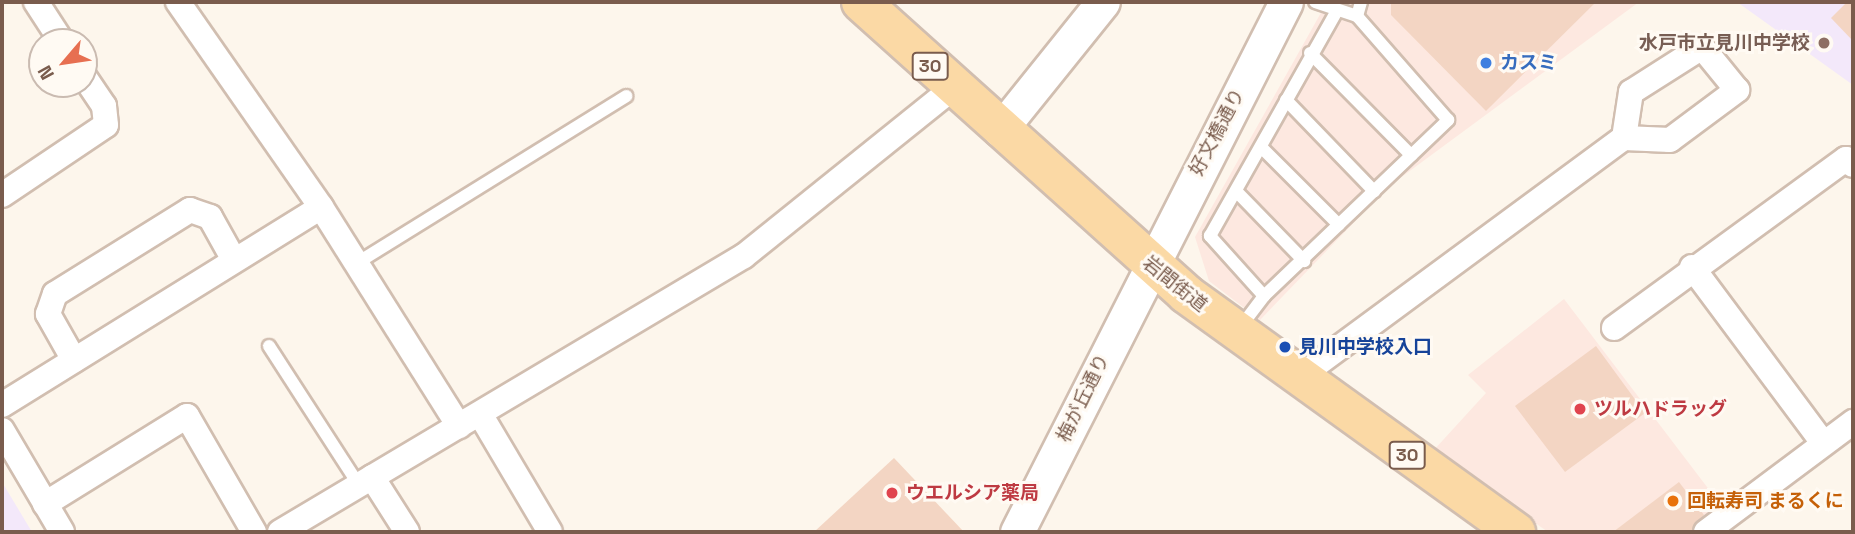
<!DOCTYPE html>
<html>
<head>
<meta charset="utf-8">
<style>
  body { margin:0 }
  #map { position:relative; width:1855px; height:534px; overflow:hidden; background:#fdf6ec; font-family:"Space Grotesk","Noto Sans JP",sans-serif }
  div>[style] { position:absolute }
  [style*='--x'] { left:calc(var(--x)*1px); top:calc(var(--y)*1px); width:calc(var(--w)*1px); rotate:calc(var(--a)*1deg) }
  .commercial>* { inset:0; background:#fde8e0 }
  .education>* { inset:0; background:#f3e8fa }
  .building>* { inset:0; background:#f3d5c3 }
  .roads { filter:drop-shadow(2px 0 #d1beb0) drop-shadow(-2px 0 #d1beb0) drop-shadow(0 2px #d1beb0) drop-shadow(0 -2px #d1beb0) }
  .lane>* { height:12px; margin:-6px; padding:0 6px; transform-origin:6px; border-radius:6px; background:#fff }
  .street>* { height:24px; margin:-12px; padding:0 12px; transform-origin:12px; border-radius:12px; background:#fff }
  .secondary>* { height:33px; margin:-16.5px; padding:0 16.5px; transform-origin:16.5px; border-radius:16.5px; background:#fff }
  .primary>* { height:38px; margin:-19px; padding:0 19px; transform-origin:19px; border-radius:19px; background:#fbd9a5 }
  .dots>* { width:19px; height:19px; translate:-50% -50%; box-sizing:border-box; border:4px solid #fffaf3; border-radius:50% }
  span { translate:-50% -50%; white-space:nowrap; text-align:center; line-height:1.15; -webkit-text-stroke:6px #fffaf3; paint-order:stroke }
  .shield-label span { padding:2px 5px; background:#fffaf3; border:2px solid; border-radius:5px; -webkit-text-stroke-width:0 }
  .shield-label { font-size:18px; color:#7a5c4d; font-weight:700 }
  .education-label { font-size:19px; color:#785e54; font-weight:700 }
  .right { translate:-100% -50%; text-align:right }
  .shop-label { font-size:19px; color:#366cbe; font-weight:700 }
  .left { translate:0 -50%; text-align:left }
  .street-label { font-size:19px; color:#7a5c4d }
  .transit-label { font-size:19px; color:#164399; font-weight:700 }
  .health-label { font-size:19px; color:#be3a42; font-weight:700 }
  .food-label { font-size:19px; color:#c56008; font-weight:700 }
  .frame { position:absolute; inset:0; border:4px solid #7a5c4d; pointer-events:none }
  .north { position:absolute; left:28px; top:28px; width:70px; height:70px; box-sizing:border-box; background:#fffaf3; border:2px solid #cabbb1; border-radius:50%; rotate:241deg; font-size:19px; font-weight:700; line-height:28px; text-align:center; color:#7a5c4d }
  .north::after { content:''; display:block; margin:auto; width:24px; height:32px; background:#e76f51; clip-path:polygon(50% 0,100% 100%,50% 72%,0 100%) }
</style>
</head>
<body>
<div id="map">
  <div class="commercial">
    <div style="clip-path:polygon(1327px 2px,1639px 2px,1388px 187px,1260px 320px,1209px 281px,1195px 237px)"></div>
    <div style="clip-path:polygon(1564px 299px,1723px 508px,1692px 532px,1548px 532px,1433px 451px,1486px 393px,1468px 375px)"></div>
  </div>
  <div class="education">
    <div style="clip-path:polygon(1737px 2px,1853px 2px,1853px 85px)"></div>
    <div style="clip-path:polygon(2px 482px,32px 532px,2px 532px)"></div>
  </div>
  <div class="building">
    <div style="clip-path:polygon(1391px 2px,1596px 2px,1486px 111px,1391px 15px)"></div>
    <div style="clip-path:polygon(1847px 2px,1853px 2px,1853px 41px,1831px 18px)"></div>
    <div style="clip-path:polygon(1596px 346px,1645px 413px,1565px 472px,1515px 406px)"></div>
    <div style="clip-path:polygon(894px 458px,964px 532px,814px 532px)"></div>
    <div style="clip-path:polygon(1679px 482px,1704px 515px,1692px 531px,1613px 532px)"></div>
  </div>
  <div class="roads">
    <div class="lane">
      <div style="--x:1357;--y:16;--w:15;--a:-74"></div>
      <div style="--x:1310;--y:53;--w:144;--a:45.3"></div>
      <div style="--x:1286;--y:100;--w:127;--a:46"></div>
      <div style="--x:1261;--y:147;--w:110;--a:45"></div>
      <div style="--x:1236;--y:191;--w:98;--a:45.8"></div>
      <div style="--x:357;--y:263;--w:317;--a:-31.8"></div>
      <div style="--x:1264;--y:296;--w:81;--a:-132"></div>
      <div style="--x:1210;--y:236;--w:258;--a:-60.6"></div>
      <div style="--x:1239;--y:329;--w:41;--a:-52.9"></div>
      <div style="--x:1264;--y:296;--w:255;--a:-43.7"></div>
      <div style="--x:1448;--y:120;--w:138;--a:-131.2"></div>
      <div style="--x:1357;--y:16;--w:44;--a:-161.6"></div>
      <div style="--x:269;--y:346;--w:166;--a:57.1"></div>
    </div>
    <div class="street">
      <div style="--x:36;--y:2;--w:48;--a:57"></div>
      <div style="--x:178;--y:2;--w:250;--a:55.1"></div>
      <div style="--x:321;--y:207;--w:259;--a:57.8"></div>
      <div style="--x:2;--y:195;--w:125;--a:-33.9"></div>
      <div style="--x:106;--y:125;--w:19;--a:-96"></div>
      <div style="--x:104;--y:106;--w:36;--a:-124"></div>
      <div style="--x:1692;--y:267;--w:219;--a:53.3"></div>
      <div style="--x:1614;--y:328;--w:287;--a:-36.1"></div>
      <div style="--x:1846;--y:159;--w:9;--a:41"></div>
      <div style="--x:74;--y:360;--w:53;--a:-119.5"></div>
      <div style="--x:48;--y:314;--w:21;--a:-71"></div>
      <div style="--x:55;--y:294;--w:159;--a:-31.9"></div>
      <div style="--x:190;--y:210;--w:21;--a:19"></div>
      <div style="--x:210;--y:217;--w:49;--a:60.8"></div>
      <div style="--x:1298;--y:378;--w:405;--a:-36.4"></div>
      <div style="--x:1624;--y:138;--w:46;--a:2.5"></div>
      <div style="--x:1670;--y:140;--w:84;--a:-36.7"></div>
      <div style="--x:1737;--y:90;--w:55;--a:-129.1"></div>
      <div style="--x:1702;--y:47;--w:84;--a:147.6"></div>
      <div style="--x:1631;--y:92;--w:47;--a:98.7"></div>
      <div style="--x:2;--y:405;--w:375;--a:-31.8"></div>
      <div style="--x:480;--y:414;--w:137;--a:59.3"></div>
      <div style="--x:2;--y:430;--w:118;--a:59.5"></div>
      <div style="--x:372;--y:477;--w:65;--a:57.5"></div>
      <div style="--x:45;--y:504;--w:167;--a:-31.8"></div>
      <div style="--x:187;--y:416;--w:134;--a:60"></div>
      <div style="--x:280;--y:532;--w:540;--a:-30.75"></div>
      <div style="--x:744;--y:256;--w:270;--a:-38.8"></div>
      <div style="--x:1706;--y:532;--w:184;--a:-36.8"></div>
    </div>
    <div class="secondary">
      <div style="--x:1000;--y:130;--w:164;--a:-51.2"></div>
      <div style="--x:1017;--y:532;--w:594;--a:-63.09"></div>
    </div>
    <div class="primary">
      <div style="--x:861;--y:2;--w:437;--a:41.9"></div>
      <div style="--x:1186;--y:294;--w:407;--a:35.8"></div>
    </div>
  </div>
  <div class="dots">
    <div style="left:1824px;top:43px;background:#8d6e63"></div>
    <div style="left:1486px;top:63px;background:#3f7fe0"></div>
    <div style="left:1285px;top:347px;background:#1a4fb4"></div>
    <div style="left:1580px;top:409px;background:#e0444e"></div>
    <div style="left:892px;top:493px;background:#e0444e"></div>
    <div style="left:1673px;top:501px;background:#e8710a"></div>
  </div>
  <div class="shield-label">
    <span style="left:930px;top:66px">30</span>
    <span style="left:1407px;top:455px">30</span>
  </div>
  <div class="education-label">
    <span class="right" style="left:1810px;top:43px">水戸市立見川中学校</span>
  </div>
  <div class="shop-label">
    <span class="left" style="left:1500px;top:63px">カスミ</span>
  </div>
  <div class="street-label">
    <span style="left:1217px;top:132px;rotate:-62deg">好文橋通り</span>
    <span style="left:1175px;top:284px;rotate:39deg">岩間街道</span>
    <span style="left:1083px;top:398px;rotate:-64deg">梅が丘通り</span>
  </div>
  <div class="transit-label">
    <span class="left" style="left:1299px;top:347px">見川中学校入口</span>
  </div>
  <div class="health-label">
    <span class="left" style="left:1594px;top:409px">ツルハドラッグ</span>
    <span class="left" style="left:906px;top:493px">ウエルシア薬局</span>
  </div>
  <div class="food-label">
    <span class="left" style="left:1687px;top:501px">回転寿司 まるくに</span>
  </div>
  <div class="frame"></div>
  <div class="north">N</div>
</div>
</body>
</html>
